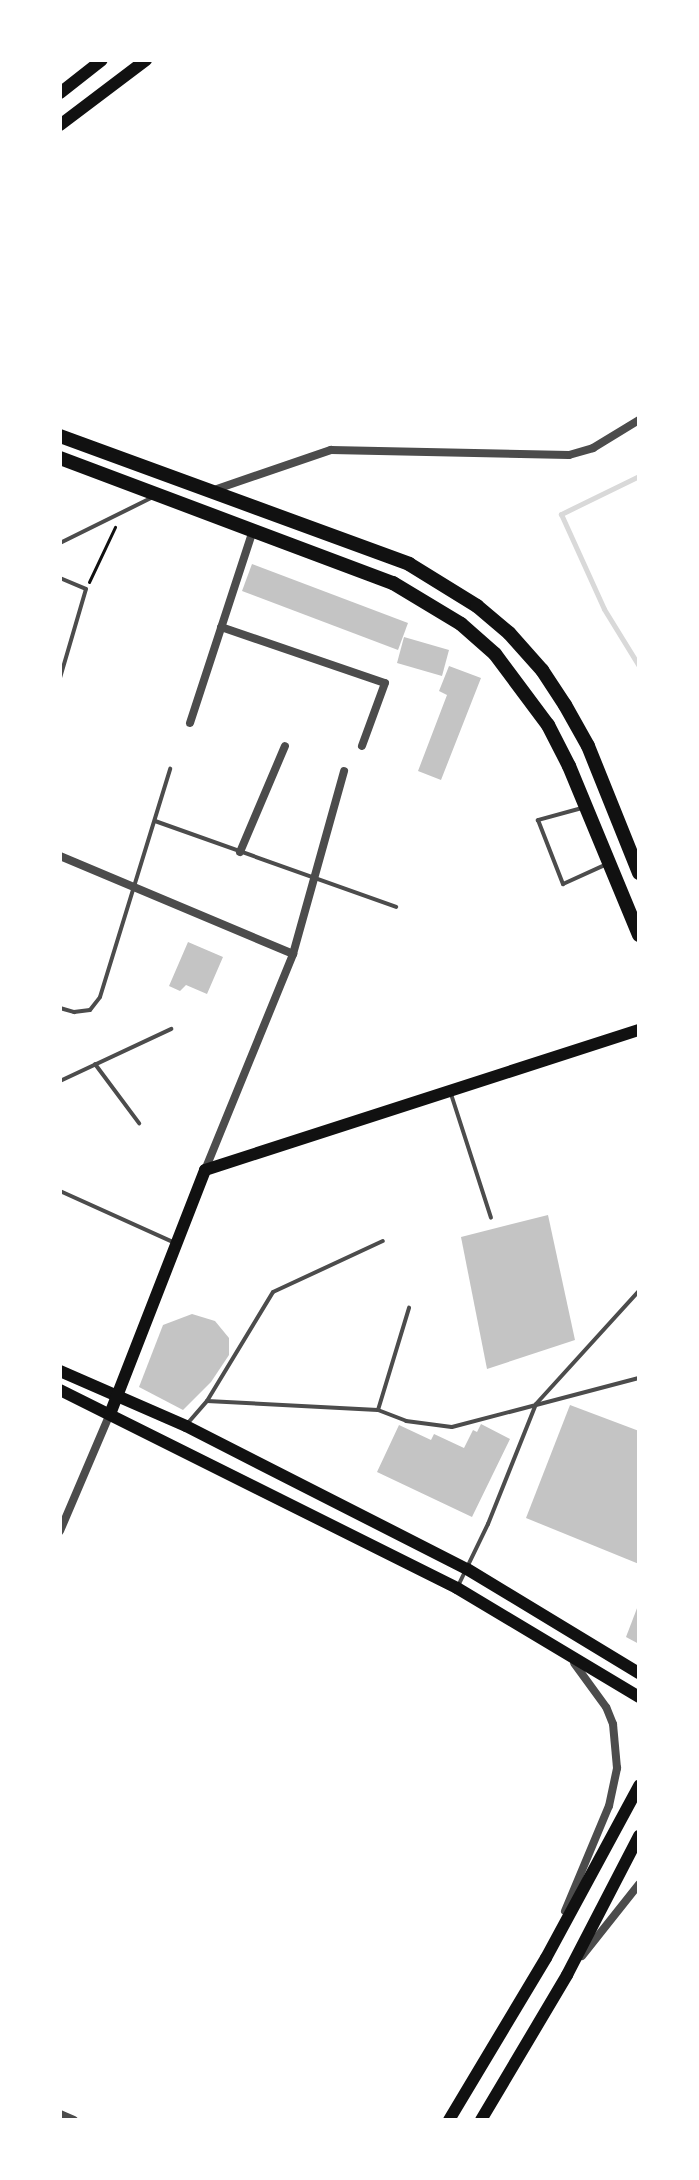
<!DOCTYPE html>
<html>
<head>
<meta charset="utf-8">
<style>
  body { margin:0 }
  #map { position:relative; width:699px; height:2180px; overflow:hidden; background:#fff; font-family:Ubuntu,sans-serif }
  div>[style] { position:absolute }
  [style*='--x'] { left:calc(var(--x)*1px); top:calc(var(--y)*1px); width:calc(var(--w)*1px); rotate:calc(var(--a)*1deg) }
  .stream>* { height:5px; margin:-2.5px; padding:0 2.5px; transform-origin:2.5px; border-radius:2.5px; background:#d9d9d9 }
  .building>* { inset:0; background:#c4c4c4 }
  .path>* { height:3px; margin:-1.5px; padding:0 1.5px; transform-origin:1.5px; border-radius:1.5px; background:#111 }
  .service>* { height:4px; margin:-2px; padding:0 2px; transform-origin:2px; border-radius:2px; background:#4c4c4c }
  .minor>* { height:8px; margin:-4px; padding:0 4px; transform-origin:4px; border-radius:4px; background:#4c4c4c }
  .secondary>* { height:12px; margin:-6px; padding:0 6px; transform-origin:6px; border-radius:6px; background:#111 }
  .primary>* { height:14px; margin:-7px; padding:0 7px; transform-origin:7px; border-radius:7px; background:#111 }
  span { translate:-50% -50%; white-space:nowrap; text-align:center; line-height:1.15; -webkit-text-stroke:6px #fff; paint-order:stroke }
  .frame { position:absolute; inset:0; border:62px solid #fff; pointer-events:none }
</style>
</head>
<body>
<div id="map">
  <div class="stream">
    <div style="--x:639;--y:476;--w:87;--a:154"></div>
    <div style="--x:561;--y:514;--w:104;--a:65.6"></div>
    <div style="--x:604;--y:609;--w:67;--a:58.4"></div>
  </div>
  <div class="building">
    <div style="clip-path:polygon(252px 564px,408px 623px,398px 650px,242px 591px)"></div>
    <div style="clip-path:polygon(404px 637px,449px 650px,442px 676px,397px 663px)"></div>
    <div style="clip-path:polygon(449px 666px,481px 678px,441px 780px,418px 771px,447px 695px,439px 691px)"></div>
    <div style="clip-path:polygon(188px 942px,223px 957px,207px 994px,186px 985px,180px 991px,169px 986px)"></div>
    <div style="clip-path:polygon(548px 1215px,575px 1340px,487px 1369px,461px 1237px)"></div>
    <div style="clip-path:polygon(192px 1314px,215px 1321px,229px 1338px,229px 1355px,211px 1382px,183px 1410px,139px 1387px,163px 1325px)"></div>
    <div style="clip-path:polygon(570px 1405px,639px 1431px,639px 1564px,526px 1518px)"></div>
    <div style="clip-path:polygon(481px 1424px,510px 1439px,472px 1517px,377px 1472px,399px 1425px,431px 1440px,434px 1434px,464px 1448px,473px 1430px,477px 1432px)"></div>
    <div style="clip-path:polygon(639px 1603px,639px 1644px,626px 1637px)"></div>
  </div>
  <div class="path">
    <div style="--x:89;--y:582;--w:61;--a:-64.7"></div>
  </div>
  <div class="service">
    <div style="--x:60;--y:543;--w:102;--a:-26.3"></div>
    <div style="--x:60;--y:578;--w:28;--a:23"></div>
    <div style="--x:86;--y:589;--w:93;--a:106.3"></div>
    <div style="--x:582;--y:808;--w:46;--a:164.7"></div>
    <div style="--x:538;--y:820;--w:69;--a:68.7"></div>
    <div style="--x:563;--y:884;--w:48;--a:-24.4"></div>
    <div style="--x:155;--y:821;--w:256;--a:19.6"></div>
    <div style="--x:60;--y:1008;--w:15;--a:16"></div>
    <div style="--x:74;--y:1012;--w:16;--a:-7"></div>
    <div style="--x:90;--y:1010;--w:16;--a:-52"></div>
    <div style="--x:100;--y:997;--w:239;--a:-72.9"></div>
    <div style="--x:95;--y:1064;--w:74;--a:53.3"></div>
    <div style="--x:60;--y:1081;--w:123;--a:-25.1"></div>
    <div style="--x:451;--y:1094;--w:130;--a:72.1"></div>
    <div style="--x:60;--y:1191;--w:126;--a:24.3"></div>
    <div style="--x:207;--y:1401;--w:171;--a:3"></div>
    <div style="--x:378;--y:1410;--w:30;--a:21"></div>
    <div style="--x:406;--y:1421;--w:46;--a:7.4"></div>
    <div style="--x:452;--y:1427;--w:193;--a:-14.7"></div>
    <div style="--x:378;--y:1410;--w:107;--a:-73.1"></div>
    <div style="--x:187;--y:1424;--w:30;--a:-49"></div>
    <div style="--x:207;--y:1401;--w:127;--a:-58.8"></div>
    <div style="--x:273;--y:1292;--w:121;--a:-24.9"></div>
    <div style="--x:458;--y:1586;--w:69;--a:-64.2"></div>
    <div style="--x:488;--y:1524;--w:129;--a:-68.2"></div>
    <div style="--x:536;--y:1404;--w:153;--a:-47.7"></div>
  </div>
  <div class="minor">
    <div style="--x:211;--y:491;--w:127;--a:-18.9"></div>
    <div style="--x:331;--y:450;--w:238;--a:1.2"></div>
    <div style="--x:569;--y:455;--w:25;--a:-16"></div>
    <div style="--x:593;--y:448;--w:54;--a:-31.3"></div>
    <div style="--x:221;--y:627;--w:173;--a:18.9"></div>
    <div style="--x:385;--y:683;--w:67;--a:110.1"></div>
    <div style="--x:190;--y:723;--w:203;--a:-71.9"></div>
    <div style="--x:240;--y:852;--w:115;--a:-67"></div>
    <div style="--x:60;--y:856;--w:253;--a:22.8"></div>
    <div style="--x:205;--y:1170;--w:233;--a:-67.8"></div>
    <div style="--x:293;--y:954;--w:190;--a:-74.4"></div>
    <div style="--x:60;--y:1531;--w:127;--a:-66.9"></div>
    <div style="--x:565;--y:1911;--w:114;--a:-67.3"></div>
    <div style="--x:609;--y:1806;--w:39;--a:-78"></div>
    <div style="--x:617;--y:1768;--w:44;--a:-95.2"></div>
    <div style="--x:613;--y:1724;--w:18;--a:-112"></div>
    <div style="--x:606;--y:1707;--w:54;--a:-126"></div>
    <div style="--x:582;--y:1956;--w:92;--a:-51.6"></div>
    <div style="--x:60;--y:2114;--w:15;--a:23"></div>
  </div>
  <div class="secondary">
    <div style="--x:60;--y:93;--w:53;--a:-38.2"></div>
    <div style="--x:60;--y:125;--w:108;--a:-37.1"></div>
    <div style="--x:60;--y:1371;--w:137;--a:23.6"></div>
    <div style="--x:186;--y:1426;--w:315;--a:27"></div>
    <div style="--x:467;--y:1569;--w:201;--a:31.2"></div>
    <div style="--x:60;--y:1390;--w:444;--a:26.5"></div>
    <div style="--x:457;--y:1588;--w:212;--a:30.9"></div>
    <div style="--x:110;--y:1414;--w:262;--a:-68.7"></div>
    <div style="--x:205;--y:1170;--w:456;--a:-17.9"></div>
    <div style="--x:449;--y:2120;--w:189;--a:-59.1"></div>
    <div style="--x:546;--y:1958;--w:196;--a:-61.6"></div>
    <div style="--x:481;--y:2120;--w:169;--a:-59.3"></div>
    <div style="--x:567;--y:1975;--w:157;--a:-62.6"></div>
  </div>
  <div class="primary">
    <div style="--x:60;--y:436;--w:372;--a:20.1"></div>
    <div style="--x:409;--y:564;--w:80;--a:31.7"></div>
    <div style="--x:477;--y:606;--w:42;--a:40.2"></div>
    <div style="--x:509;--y:633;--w:50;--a:48.3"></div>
    <div style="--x:542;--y:670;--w:42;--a:56.7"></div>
    <div style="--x:565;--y:705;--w:47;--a:60.7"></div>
    <div style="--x:588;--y:746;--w:137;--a:68.1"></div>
    <div style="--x:60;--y:458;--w:356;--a:20.6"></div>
    <div style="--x:393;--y:583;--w:79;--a:31.1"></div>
    <div style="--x:461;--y:624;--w:45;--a:41.4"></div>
    <div style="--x:495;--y:654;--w:89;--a:53.3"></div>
    <div style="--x:548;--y:725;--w:46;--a:62.9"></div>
    <div style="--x:569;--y:766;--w:183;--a:67.5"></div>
  </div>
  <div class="frame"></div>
</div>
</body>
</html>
